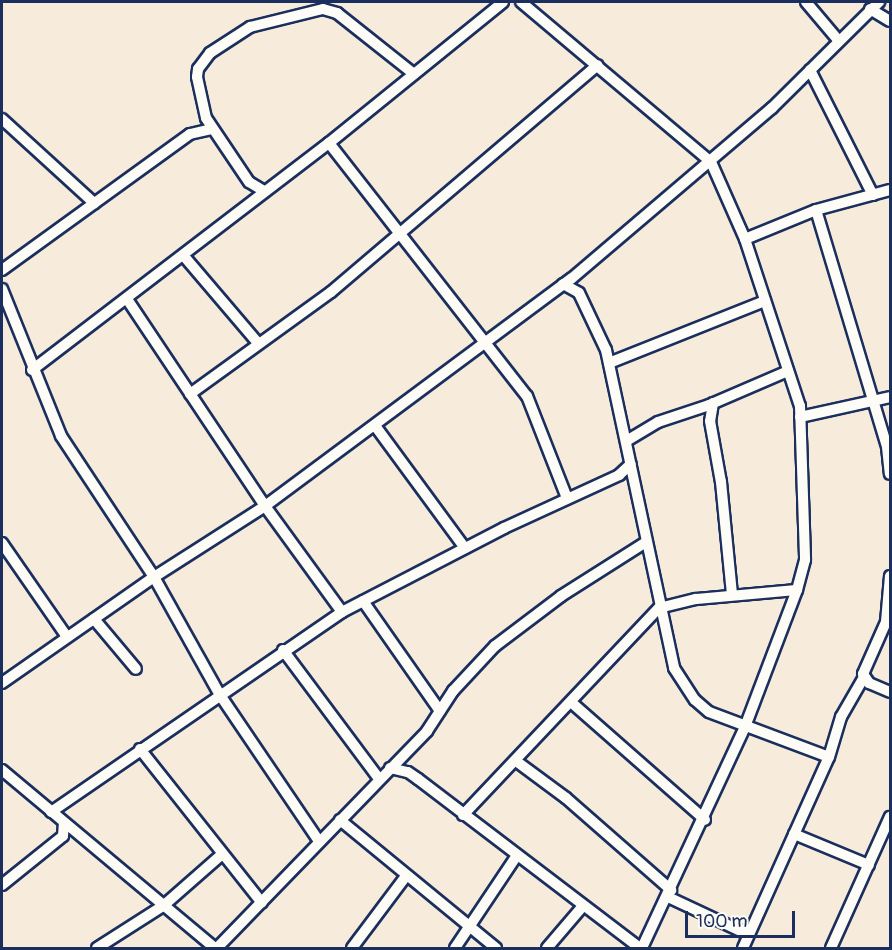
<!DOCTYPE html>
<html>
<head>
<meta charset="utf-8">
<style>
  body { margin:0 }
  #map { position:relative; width:892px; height:950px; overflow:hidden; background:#f7ebdb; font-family:Pangolin,sans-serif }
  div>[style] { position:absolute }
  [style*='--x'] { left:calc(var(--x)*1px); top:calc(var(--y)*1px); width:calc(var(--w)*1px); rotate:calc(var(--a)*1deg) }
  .roads { filter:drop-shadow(2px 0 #1b2f5e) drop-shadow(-2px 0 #1b2f5e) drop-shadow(0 2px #1b2f5e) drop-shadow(0 -2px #1b2f5e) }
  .minor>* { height:10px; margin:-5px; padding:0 5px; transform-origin:5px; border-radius:5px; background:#fdfcf7 }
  span { translate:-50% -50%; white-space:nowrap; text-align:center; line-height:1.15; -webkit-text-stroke:4.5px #fdfcf7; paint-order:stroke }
  .frame { position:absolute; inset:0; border:3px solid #1b2f5e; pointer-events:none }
  .scale { position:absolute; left:685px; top:911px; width:110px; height:27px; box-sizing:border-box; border:3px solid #1b2f5e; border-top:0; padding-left:8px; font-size:18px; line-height:21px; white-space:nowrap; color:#1b2f5e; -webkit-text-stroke:4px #fdfcf7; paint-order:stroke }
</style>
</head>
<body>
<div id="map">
  <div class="roads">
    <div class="minor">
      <div style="--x:521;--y:2;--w:248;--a:40.1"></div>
      <div style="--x:711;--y:162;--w:84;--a:66.2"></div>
      <div style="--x:745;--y:239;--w:176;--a:71.8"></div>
      <div style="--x:800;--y:406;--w:154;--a:88.1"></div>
      <div style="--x:805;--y:560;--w:31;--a:105"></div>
      <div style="--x:797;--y:590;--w:147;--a:110.8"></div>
      <div style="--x:745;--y:727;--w:244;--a:115"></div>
      <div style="--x:806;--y:2;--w:51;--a:49.8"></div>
      <div style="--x:870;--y:9;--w:23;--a:31"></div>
      <div style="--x:810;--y:70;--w:140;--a:63.3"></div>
      <div style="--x:2;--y:119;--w:125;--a:42.4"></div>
      <div style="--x:329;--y:143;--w:321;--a:52"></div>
      <div style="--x:527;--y:396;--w:110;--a:68.6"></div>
      <div style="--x:264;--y:191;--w:17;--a:-149"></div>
      <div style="--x:249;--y:182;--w:77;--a:-123.9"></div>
      <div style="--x:206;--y:118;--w:42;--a:-102.4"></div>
      <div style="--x:197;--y:77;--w:8;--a:-83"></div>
      <div style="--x:198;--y:69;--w:20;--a:-53"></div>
      <div style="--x:210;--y:53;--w:48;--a:-33"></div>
      <div style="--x:250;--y:27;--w:75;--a:-13.9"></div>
      <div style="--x:323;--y:9;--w:15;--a:16"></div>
      <div style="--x:337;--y:13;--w:98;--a:38.4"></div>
      <div style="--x:816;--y:210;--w:247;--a:73.3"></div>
      <div style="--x:887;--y:447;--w:27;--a:84"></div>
      <div style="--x:745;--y:239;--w:77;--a:-22.2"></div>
      <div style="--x:816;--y:210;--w:77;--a:-15.1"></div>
      <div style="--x:183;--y:255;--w:116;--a:49.6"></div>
      <div style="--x:2;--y:270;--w:232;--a:-35.9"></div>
      <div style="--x:190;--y:134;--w:23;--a:-13"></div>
      <div style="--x:563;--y:284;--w:18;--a:29"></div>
      <div style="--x:579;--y:293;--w:63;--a:64.7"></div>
      <div style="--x:606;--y:350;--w:325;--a:77.9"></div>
      <div style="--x:674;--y:668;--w:38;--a:57"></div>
      <div style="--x:695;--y:700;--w:18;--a:41"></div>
      <div style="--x:709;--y:712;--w:128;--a:20.6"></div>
      <div style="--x:2;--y:289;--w:158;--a:68.1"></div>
      <div style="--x:61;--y:436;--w:169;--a:56.6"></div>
      <div style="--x:154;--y:577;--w:135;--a:60.8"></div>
      <div style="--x:220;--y:695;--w:176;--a:55.9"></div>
      <div style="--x:127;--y:299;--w:249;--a:56.3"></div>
      <div style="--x:265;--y:506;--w:131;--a:54"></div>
      <div style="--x:609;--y:363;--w:168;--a:-21.7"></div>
      <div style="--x:32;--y:370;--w:374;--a:-37.4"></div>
      <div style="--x:329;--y:143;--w:224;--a:-39"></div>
      <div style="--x:190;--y:394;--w:174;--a:-35.9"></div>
      <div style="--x:331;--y:292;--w:350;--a:-40.4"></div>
      <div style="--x:713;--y:403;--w:18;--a:99"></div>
      <div style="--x:710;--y:421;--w:62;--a:79.8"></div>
      <div style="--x:721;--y:482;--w:113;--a:84.4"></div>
      <div style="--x:800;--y:417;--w:92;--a:-12.5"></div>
      <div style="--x:376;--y:427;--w:150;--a:53.7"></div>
      <div style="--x:628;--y:440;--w:35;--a:-31"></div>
      <div style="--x:658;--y:422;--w:54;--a:-18.4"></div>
      <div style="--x:709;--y:405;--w:86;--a:-23.3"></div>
      <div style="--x:2;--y:543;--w:114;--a:55.3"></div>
      <div style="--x:890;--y:576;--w:46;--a:95"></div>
      <div style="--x:886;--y:622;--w:57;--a:113.9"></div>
      <div style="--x:863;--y:674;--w:11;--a:56"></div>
      <div style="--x:869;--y:683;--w:23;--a:23"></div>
      <div style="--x:363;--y:601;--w:134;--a:55"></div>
      <div style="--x:94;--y:619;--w:65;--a:50"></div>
      <div style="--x:283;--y:650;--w:161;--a:53.3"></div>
      <div style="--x:2;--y:683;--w:185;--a:-34.9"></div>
      <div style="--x:154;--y:577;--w:132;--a:-32.6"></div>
      <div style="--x:265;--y:506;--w:381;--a:-36.6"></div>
      <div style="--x:571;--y:279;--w:264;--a:-40.4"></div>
      <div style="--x:772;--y:108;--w:151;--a:-44.7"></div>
      <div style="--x:572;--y:703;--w:177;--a:41.3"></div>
      <div style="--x:140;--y:749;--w:196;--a:51.6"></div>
      <div style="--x:516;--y:761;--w:62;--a:36.5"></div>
      <div style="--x:566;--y:798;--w:140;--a:41.2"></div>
      <div style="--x:390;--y:768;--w:18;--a:13"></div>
      <div style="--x:408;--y:772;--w:12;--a:35"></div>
      <div style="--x:418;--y:779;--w:279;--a:37.3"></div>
      <div style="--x:2;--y:770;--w:278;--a:39.9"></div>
      <div style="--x:51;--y:812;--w:353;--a:-34.5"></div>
      <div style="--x:342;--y:612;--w:182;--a:-27.4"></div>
      <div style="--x:504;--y:528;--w:127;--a:-24.7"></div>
      <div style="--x:619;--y:475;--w:16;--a:-43"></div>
      <div style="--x:463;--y:815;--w:285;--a:-46.6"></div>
      <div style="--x:659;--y:608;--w:38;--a:-14"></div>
      <div style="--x:696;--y:599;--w:101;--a:-5.1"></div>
      <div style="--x:340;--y:820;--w:202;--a:39.4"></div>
      <div style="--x:794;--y:834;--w:81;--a:22.5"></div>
      <div style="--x:2;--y:885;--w:78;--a:-38.8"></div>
      <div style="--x:63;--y:836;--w:13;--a:-86"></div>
      <div style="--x:668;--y:897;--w:89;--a:25.1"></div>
      <div style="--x:97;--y:948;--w:78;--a:-32.5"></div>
      <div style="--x:163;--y:906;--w:77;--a:-41.3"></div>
      <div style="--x:217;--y:948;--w:302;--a:-45.9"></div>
      <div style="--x:427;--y:731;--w:48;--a:-57"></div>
      <div style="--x:453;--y:691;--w:62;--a:-47"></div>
      <div style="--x:495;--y:646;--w:83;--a:-37.1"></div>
      <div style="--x:561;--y:596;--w:101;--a:-32.4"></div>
      <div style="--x:352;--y:948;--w:90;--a:-53.1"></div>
      <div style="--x:455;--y:948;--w:110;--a:-56.2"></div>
      <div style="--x:547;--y:948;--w:54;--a:-49.5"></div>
      <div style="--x:743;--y:948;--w:209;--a:-65.8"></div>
      <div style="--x:829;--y:757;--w:42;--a:-73.3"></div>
      <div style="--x:841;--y:717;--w:46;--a:-60.1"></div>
      <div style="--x:831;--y:948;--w:144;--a:-65.8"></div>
    </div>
  </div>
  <div class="frame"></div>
  <div class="scale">100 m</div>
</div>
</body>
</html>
